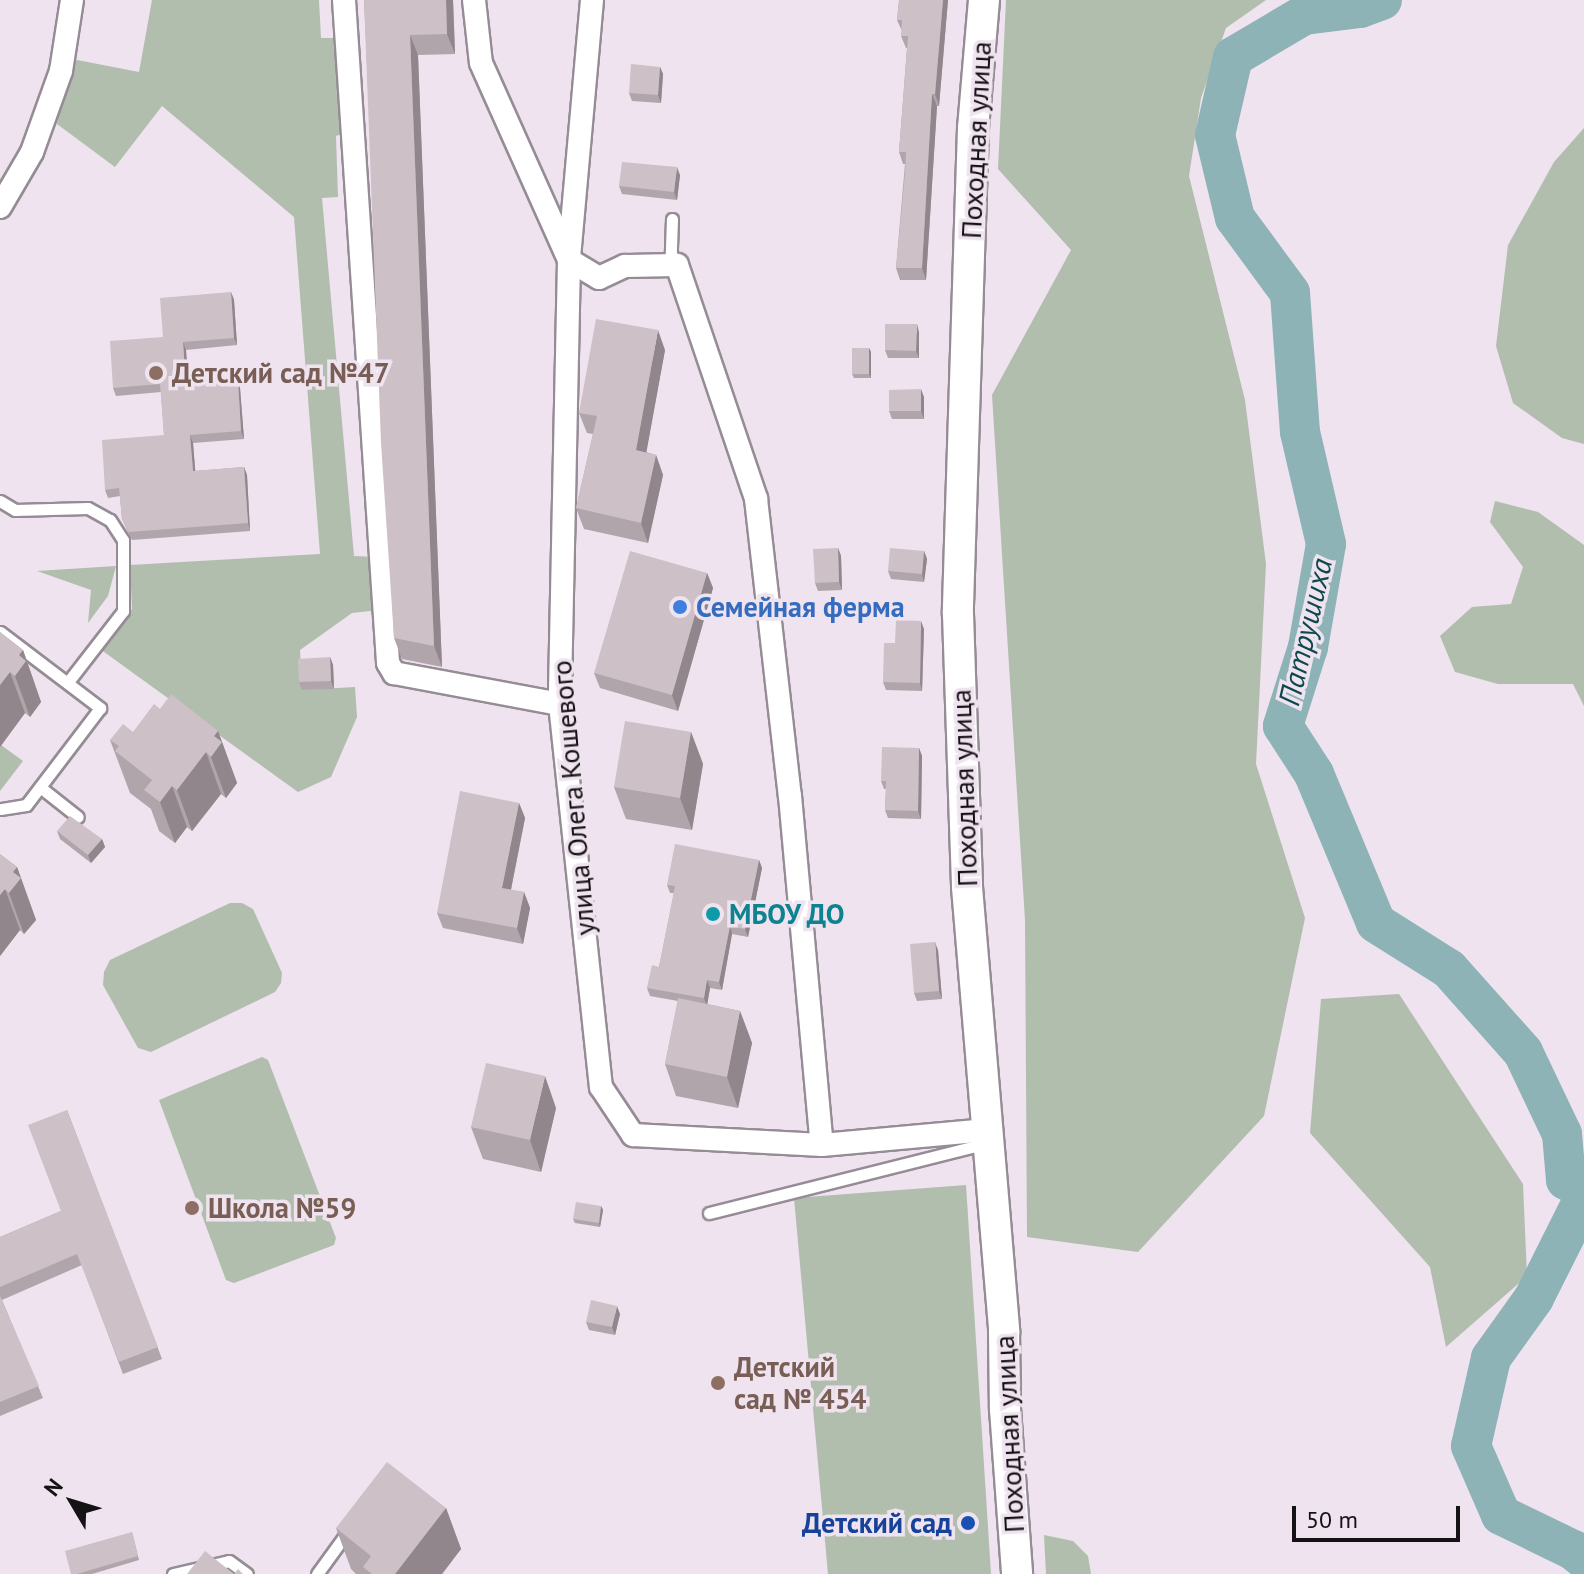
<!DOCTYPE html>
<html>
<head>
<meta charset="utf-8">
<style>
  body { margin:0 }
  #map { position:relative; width:1584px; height:1574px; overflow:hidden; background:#eee3ee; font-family:"PT Sans",sans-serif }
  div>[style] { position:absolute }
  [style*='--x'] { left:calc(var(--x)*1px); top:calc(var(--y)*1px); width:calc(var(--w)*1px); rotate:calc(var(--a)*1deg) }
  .green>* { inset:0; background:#b1beae }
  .river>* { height:40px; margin:-20px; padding:0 20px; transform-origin:20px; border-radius:20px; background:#8db3b7 }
  .roads { filter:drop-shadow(2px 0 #958c95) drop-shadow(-2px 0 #958c95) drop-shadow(0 2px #958c95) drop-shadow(0 -2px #958c95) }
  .lane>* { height:11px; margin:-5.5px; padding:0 5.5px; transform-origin:5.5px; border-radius:5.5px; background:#fff }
  .street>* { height:22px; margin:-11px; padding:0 11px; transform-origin:11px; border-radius:11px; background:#fff }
  .secondary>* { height:30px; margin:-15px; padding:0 15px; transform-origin:15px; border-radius:15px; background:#fff }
  .wall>* { inset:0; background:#b0a5ab }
  .shaded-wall>* { inset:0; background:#90868b }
  .building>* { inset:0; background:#cdc0c7 }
  .dots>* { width:22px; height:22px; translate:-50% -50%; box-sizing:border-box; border:4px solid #eee3ee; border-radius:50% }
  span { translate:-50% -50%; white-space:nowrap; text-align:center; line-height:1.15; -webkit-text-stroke:7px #eee3ee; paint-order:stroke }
  .street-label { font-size:28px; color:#151215 }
  .education-label { font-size:28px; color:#785e54; font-weight:700 }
  .left { translate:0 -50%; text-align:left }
  .shop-label { font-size:28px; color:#366cbe; font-weight:700 }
  .culture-label { font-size:28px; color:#0d838f; font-weight:700 }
  .transit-label { font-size:28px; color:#164399; font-weight:700 }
  .right { translate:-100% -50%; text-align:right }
  .water-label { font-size:30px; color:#0d484d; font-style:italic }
  .north { position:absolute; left:32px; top:1462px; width:80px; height:80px; -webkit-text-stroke:6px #eee3ee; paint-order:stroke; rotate:308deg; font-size:22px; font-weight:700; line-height:32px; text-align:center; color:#151215 }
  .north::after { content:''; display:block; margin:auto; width:28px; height:36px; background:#151215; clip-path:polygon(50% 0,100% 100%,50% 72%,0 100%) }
  .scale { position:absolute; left:1292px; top:1506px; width:168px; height:36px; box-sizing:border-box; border:4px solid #151215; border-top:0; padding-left:10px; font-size:24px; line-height:28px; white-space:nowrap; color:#151215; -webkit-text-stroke:6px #eee3ee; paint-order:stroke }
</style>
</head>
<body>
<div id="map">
  <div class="green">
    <div style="clip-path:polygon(152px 0,319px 0,321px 38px,337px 38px,344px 133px,336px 136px,338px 197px,322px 198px,354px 556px,376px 557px,379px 610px,352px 613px,300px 650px,302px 690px,355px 687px,357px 717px,331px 777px,298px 792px,100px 649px,132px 609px,130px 565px,320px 554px,294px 217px,162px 106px,115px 167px,57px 124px,72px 59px,139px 72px)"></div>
    <div style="clip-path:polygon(1006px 0,1266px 0,1226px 28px,1201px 98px,1189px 176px,1245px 400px,1266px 564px,1256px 764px,1305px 918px,1264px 1116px,1138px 1252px,1027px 1237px,1025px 920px,992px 395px,1071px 250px,998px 169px)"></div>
    <div style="clip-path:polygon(1584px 128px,1584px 444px,1562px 438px,1513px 403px,1496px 346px,1508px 245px,1554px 162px)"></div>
    <div style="clip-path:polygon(1495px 501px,1538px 512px,1584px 545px,1584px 706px,1573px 684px,1498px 684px,1455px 672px,1440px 636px,1472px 607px,1511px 604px,1523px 567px,1490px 522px)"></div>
    <div style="clip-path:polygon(116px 566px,108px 596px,88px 623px,91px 590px,37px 571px)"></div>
    <div style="clip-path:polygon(1px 745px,23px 761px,0 791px,0 747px)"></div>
    <div style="clip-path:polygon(230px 903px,242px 903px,253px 909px,282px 973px,281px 983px,275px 992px,151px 1052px,138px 1048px,103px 985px,104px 972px,110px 960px)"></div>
    <div style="clip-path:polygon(1399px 994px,1523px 1184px,1527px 1276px,1446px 1347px,1430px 1267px,1310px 1133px,1321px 999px)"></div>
    <div style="clip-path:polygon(262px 1057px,268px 1060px,336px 1238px,334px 1245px,234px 1283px,226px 1280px,159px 1100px)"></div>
    <div style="clip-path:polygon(966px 1185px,991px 1574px,828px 1574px,794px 1198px)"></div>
    <div style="clip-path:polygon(1044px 1535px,1073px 1541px,1088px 1556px,1091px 1574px,1046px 1574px)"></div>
  </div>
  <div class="river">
    <div style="--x:1382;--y:0;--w:23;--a:160"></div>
    <div style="--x:1360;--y:8;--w:56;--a:172.9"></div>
    <div style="--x:1304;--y:15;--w:82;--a:149.4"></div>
    <div style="--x:1233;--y:57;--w:80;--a:103"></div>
    <div style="--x:1215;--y:135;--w:85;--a:76.5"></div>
    <div style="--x:1235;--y:218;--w:93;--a:53.7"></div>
    <div style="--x:1290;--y:293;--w:139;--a:85.9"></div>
    <div style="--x:1300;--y:432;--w:115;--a:76.9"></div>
    <div style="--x:1326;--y:544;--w:105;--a:99.9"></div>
    <div style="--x:1308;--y:647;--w:83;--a:107.6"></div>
    <div style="--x:1283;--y:726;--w:57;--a:57.1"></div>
    <div style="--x:1314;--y:774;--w:161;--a:67.4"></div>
    <div style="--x:1376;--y:923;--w:86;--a:32.2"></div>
    <div style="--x:1449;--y:969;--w:111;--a:48.3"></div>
    <div style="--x:1523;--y:1052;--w:91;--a:64.6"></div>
    <div style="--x:1562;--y:1134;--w:46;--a:85"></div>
    <div style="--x:1566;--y:1180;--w:20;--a:27"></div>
    <div style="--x:1584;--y:1198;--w:112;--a:116.6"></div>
    <div style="--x:1534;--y:1298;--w:74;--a:125.6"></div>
    <div style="--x:1491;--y:1358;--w:90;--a:102.8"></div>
    <div style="--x:1471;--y:1446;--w:75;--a:66.5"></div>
    <div style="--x:1501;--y:1515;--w:80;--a:25.9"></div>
    <div style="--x:1573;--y:1550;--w:14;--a:39"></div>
  </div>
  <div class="roads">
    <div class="lane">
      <div style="--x:672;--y:219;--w:35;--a:92"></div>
      <div style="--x:671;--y:254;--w:13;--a:61"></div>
      <div style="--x:0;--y:501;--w:17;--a:31"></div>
      <div style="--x:15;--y:510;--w:73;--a:-1.6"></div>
      <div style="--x:88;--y:508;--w:25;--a:29"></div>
      <div style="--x:110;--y:520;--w:24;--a:57"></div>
      <div style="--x:123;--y:540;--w:71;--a:90"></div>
      <div style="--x:123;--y:611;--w:90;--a:127.8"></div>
      <div style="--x:0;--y:632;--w:126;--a:37.2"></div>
      <div style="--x:100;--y:708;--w:122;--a:127.3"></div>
      <div style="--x:26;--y:805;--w:26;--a:171"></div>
      <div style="--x:40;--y:787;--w:48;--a:38.3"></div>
      <div style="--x:709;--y:1213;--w:287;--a:-14.1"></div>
      <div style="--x:173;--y:1574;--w:57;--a:-13.1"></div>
      <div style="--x:229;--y:1561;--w:22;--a:36"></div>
      <div style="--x:317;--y:1574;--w:54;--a:-54"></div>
    </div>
    <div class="street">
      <div style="--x:344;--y:0;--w:664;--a:86.2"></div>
      <div style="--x:388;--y:663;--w:12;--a:59"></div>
      <div style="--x:394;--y:673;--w:169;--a:10.6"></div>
      <div style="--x:474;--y:0;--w:63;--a:83.7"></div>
      <div style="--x:481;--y:63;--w:216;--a:65.9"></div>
      <div style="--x:569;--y:260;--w:35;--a:31"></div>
      <div style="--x:599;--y:278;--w:29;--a:-25"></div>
      <div style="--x:625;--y:266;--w:52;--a:-1.1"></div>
      <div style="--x:677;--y:265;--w:247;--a:71.3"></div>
      <div style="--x:756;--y:499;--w:299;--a:83.5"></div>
      <div style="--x:790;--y:796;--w:350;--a:84.8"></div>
      <div style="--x:592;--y:0;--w:261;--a:95.1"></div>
      <div style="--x:569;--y:260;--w:444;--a:91.2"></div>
      <div style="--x:560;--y:704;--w:385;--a:83.9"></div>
      <div style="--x:601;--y:1087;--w:58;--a:56.3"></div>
      <div style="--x:633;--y:1135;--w:189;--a:3"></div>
      <div style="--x:822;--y:1145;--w:166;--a:-5.2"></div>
      <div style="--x:0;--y:207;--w:64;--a:-59.8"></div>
      <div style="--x:32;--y:152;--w:86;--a:-70.3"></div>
      <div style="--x:61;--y:71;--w:72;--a:-81.2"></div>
    </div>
    <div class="secondary">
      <div style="--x:984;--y:0;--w:128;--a:94.9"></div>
      <div style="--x:973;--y:128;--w:486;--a:91.8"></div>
      <div style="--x:958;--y:614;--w:273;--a:88.1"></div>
      <div style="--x:967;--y:887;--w:447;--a:85.2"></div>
      <div style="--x:1004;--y:1332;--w:77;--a:89.3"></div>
      <div style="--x:1005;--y:1409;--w:165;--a:85.8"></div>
    </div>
  </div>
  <div class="wall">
    <div style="clip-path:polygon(364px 0,453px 0,455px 54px,418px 55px,442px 667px,402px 659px,394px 638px)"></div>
    <div style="clip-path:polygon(899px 0,948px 0,939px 106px,937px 106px,926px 280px,900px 280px,896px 268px,905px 164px,903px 164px,899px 152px,907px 48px,906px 48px,901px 36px,902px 31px,897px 20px)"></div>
    <div style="clip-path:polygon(660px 67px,663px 74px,661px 103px,632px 101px,629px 93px)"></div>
    <div style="clip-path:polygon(680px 175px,677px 200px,622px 194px,619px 186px)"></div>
    <div style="clip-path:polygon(231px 292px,234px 300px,237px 345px,186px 350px,188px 384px,240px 388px,244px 439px,193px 443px,195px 471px,244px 467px,247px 475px,250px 531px,132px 540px,122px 519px,120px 496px,108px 498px,105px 490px,164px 435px,161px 392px,116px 396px,113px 388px,163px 337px)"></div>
    <div style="clip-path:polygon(919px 332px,919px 358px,888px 358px,885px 350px)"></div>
    <div style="clip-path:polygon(869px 348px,871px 352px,871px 378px,854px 378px,852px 374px)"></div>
    <div style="clip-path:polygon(665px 350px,646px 452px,656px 455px,663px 475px,648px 543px,584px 529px,576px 508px,593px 434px,587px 433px,579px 413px)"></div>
    <div style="clip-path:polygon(924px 397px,924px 419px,892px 419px,889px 411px)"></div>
    <div style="clip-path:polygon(838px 548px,841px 556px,842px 590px,818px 591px,815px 583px)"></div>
    <div style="clip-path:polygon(924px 551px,927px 559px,924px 582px,891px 579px,888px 571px)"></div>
    <div style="clip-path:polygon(707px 573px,713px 588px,678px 711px,600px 688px,594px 673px)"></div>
    <div style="clip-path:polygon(924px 629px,922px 691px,886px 690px,883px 682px,895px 643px)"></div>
    <div style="clip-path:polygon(0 632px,23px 650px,41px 702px,30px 717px,25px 713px,0 747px)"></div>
    <div style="clip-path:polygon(330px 657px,333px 665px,334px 689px,302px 690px,299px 682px)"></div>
    <div style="clip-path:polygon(160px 709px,218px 731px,237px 783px,226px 798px,221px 794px,192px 831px,187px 827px,175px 843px,159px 831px,151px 809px,130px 793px,110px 740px,133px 732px)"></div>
    <div style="clip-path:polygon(691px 732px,703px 764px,692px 830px,626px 819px,614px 787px)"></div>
    <div style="clip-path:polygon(919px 748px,922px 756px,921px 819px,888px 818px,885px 810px,886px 789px,884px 789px,881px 781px)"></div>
    <div style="clip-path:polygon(519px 803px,525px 818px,511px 890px,524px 892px,530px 908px,523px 944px,443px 928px,437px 913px)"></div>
    <div style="clip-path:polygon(57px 831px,102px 839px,105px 847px,91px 863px,60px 839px)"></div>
    <div style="clip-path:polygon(0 854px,17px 867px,36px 920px,24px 934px,20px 930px,0 956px)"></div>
    <div style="clip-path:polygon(759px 860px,762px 868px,748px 937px,732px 934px,722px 990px,710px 988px,707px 1004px,740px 1011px,752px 1043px,738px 1108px,676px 1096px,665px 1064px,678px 1001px,650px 996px,647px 988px,659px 967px,674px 893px,670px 893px,667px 885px)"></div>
    <div style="clip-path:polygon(938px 950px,942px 999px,917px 1001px,914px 993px)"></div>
    <div style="clip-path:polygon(556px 1108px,541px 1172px,483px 1159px,471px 1127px)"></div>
    <div style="clip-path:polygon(67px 1110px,162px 1359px,123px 1374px,82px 1265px,2px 1300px,43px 1398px,0 1416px,0 1237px,61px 1211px)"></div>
    <div style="clip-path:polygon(601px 1206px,603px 1210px,600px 1227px,575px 1223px,573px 1219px)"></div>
    <div style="clip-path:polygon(620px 1314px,615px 1335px,589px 1330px,586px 1322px)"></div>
    <div style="clip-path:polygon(446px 1508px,461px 1549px,442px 1574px,356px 1574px,351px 1569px,336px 1528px)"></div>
    <div style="clip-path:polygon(132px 1532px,139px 1560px,92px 1574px,71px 1574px)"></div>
  </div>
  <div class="shaded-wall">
    <div style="clip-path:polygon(446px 0,453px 0,455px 54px,447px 34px)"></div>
    <div style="clip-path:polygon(943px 0,948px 0,939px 106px,935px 94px)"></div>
    <div style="clip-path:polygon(410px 35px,418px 55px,442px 667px,434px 646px)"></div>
    <div style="clip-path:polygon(660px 67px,663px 74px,661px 103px,658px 95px)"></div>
    <div style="clip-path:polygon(932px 94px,937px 106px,926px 280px,922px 268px)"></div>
    <div style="clip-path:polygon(677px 167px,680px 175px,677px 200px,674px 192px)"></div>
    <div style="clip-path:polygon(231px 292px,234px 300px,237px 345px,234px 338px)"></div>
    <div style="clip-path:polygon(917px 324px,919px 332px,919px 358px,916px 351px)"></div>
    <div style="clip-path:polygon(658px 330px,665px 350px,643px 471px,636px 450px)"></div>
    <div style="clip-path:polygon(183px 342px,186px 350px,189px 392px,186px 384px)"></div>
    <div style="clip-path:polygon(869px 348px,871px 352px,871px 378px,869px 374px)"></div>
    <div style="clip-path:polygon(238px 380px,240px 388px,244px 439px,241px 431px)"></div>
    <div style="clip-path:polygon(921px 389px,924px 397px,924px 419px,921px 411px)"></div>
    <div style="clip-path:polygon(190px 435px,193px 443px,196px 479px,193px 471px)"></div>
    <div style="clip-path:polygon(656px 455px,663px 475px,648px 543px,641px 523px)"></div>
    <div style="clip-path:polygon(244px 467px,247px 475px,250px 531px,248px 523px)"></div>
    <div style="clip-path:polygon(838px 548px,841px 556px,842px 590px,839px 582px)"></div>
    <div style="clip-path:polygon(924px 551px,927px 559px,924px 582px,922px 574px)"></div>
    <div style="clip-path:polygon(707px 573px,713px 588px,678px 711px,672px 695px)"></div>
    <div style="clip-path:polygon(921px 621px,924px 629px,922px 691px,920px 683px)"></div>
    <div style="clip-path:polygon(23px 650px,41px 702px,30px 717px,15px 676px,19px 655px)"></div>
    <div style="clip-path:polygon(330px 657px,333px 665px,334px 689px,331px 681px)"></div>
    <div style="clip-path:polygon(10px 672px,25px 713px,0 747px,0 685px)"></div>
    <div style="clip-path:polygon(218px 731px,237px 783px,226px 798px,211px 757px,214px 736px)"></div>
    <div style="clip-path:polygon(691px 732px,703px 764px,692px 830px,680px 798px)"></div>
    <div style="clip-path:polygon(919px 748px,922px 756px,921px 819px,918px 811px)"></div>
    <div style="clip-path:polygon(206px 752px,221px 794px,192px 831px,177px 790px)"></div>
    <div style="clip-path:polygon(172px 786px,187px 827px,175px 843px,160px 802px)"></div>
    <div style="clip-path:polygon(519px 803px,525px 818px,508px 904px,502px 888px)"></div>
    <div style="clip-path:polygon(102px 839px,105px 847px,91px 863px,88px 855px)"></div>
    <div style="clip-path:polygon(759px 860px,762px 868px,748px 937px,745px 929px)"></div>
    <div style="clip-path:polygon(17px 867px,36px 920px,24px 934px,9px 893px,13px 872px)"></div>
    <div style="clip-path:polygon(5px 889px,20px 930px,0 956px,0 895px)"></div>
    <div style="clip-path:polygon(524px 892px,530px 908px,523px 944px,517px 928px)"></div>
    <div style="clip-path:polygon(730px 926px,732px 934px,722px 990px,719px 982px)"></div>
    <div style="clip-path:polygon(935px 942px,938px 950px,942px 999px,939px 991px)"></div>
    <div style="clip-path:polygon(707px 980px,710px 988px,707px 1006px,704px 998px)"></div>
    <div style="clip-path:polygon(740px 1011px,752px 1043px,738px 1108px,727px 1077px)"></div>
    <div style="clip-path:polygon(545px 1076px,556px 1108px,541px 1172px,530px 1140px)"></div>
    <div style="clip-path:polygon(601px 1206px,603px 1210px,600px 1227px,599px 1223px)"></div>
    <div style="clip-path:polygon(617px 1306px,620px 1314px,615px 1335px,612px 1327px)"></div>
    <div style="clip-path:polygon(446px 1508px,461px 1549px,442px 1574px,395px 1574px)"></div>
  </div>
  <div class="building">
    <div style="clip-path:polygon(364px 0,446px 0,447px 34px,410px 35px,434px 646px,394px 638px,381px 443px)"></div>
    <div style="clip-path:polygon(899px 0,943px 0,935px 94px,932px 94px,922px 268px,896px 268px,905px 173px,906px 152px,899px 152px,908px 36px,901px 36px,902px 20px,897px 20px)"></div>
    <div style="clip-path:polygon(631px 64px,660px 67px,658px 95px,629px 93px)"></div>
    <div style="clip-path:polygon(622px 162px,677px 167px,674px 192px,619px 186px)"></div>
    <div style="clip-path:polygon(231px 292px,234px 338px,183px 342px,186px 384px,238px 380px,241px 431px,190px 435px,193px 471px,244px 467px,248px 523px,129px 532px,122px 519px,119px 488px,105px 490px,102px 440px,164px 435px,160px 384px,113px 388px,110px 341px,163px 337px,160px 298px)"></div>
    <div style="clip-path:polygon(596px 319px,658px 330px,636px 450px,656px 455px,641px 523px,576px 508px,597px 416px,579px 413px)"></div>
    <div style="clip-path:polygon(885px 324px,917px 324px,916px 351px,885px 350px)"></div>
    <div style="clip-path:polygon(852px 348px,869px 348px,869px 374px,852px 374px)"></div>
    <div style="clip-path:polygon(921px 389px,921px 411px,889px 411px,889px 390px)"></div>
    <div style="clip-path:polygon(838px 548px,839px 582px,815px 583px,813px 549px)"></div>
    <div style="clip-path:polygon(890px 548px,924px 551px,922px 574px,888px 571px)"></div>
    <div style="clip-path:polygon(630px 551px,707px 573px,672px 695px,594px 673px)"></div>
    <div style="clip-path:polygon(896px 620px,921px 621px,920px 683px,883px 682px,884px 643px,895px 643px)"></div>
    <div style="clip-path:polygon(0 632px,23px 650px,19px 655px,26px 661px,15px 676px,10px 672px,0 685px)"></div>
    <div style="clip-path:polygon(330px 657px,331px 681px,299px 682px,298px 659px)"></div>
    <div style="clip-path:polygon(171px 694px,218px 731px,214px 736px,222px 742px,211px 757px,206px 752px,177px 790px,172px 786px,160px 802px,144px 790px,152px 780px,115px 751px,119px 746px,110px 740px,123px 724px,133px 732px,154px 704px,160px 709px)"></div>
    <div style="clip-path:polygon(625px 721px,691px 732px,680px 798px,614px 787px)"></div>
    <div style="clip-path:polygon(882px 747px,919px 748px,918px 811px,885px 810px,886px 781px,881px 781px)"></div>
    <div style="clip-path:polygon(460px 791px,519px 803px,502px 888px,524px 892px,517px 928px,437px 913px)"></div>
    <div style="clip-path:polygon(70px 816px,102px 839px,88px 855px,57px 831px)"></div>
    <div style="clip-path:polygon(675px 844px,759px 860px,745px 929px,730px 926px,719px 982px,707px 980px,704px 998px,647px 988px,652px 965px,659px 967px,675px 886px,667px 885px)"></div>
    <div style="clip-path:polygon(0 854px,17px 867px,13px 872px,21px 878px,9px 893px,5px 889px,0 895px)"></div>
    <div style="clip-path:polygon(935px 942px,939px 991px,914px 993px,910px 944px)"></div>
    <div style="clip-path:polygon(678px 998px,740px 1011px,727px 1077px,665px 1064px)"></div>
    <div style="clip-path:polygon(486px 1063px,545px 1076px,530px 1140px,471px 1127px)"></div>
    <div style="clip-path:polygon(67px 1110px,158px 1347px,119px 1362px,77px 1254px,0 1287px,0 1237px,61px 1211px,28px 1125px)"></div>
    <div style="clip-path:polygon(576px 1202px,601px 1206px,599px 1223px,573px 1219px)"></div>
    <div style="clip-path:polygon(0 1296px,39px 1386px,0 1402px)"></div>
    <div style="clip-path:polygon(591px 1300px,617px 1306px,612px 1327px,586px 1322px)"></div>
    <div style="clip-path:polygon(387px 1462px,446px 1508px,395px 1574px,372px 1574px,363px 1567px,371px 1556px,336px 1528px)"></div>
    <div style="clip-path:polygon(132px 1532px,138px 1556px,77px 1574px,71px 1574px,65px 1551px)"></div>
    <div style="clip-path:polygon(205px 1551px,234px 1574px,187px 1574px)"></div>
    <div style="clip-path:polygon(238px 1569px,243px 1574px,234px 1574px)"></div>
  </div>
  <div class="dots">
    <div style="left:156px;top:373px;background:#8d6e63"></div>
    <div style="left:680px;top:607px;background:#3f7fe0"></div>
    <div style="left:713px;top:914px;background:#0f9aa8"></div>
    <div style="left:192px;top:1208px;background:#8d6e63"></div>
    <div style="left:718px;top:1383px;background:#8d6e63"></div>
    <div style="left:968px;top:1523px;background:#1a4fb4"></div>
  </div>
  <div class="street-label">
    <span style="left:976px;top:140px;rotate:-87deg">Походная улица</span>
    <span style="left:964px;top:788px;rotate:-92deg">Походная улица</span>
    <span style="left:573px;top:798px;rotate:-95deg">улица Олега Кошевого</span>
    <span style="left:1009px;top:1434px;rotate:-93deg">Походная улица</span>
  </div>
  <div class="education-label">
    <span class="left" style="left:172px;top:373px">Детский сад №47</span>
    <span class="left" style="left:208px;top:1208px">Школа №59</span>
    <span class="left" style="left:734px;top:1383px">Детский<br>сад № 454</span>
  </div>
  <div class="shop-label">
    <span class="left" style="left:696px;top:607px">Семейная ферма</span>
  </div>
  <div class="culture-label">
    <span class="left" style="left:729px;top:914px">МБОУ ДО</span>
  </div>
  <div class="transit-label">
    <span class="right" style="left:952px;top:1523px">Детский сад</span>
  </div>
  <div class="water-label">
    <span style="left:1305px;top:632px;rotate:-77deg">Патрушиха</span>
  </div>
  <div class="north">N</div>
  <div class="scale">50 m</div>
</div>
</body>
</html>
